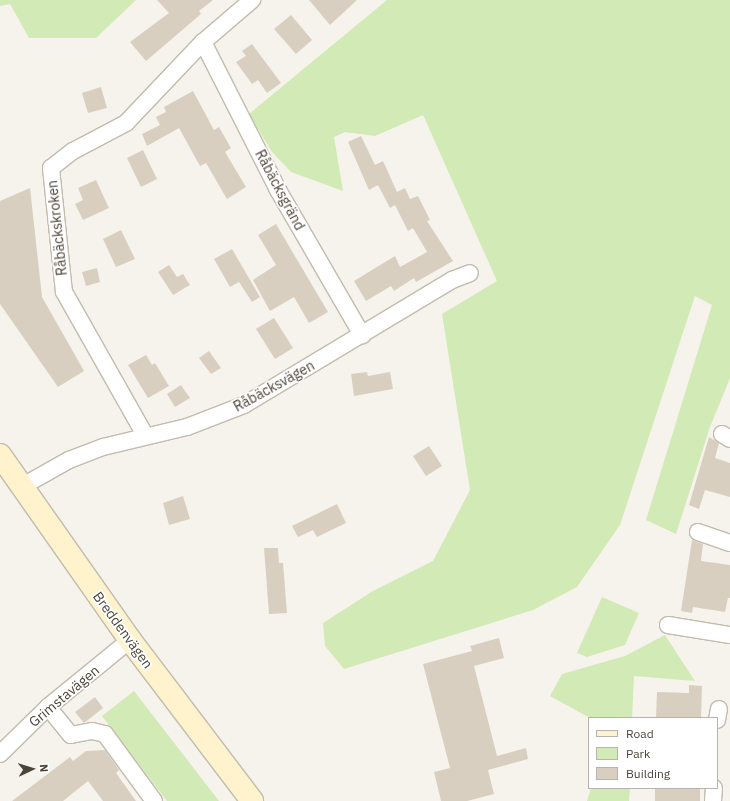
<!DOCTYPE html>
<html>
<head>
<meta charset="utf-8">
<style>
  body { margin:0 }
  #map { position:relative; width:730px; height:801px; overflow:hidden; background:#f6f3ec; font-family:"IBM Plex Sans",sans-serif }
  div>[style] { position:absolute }
  [style*='--x'] { left:calc(var(--x)*1px); top:calc(var(--y)*1px); width:calc(var(--w)*1px); rotate:calc(var(--a)*1deg) }
  .green>* { inset:0; background:#d2eab5 }
  .building>* { inset:0; background:#d8cfc1 }
  .roads { filter:drop-shadow(1px 0 #c2bbae) drop-shadow(-1px 0 #c2bbae) drop-shadow(0 1px #c2bbae) drop-shadow(0 -1px #c2bbae) }
  .street>* { height:16px; margin:-8px; padding:0 8px; transform-origin:8px; border-radius:8px; background:#fff }
  .secondary>* { height:22px; margin:-11px; padding:0 11px; transform-origin:11px; border-radius:11px; background:#fff3cd }
  span { translate:-50% -50%; white-space:nowrap; text-align:center; line-height:1.15; -webkit-text-stroke:3.5px #fff; paint-order:stroke }
  .street-label { font-size:14px; color:#4b4439 }
  .legend { position:absolute; left:588px; top:717px; width:130px; height:72px; box-sizing:border-box; background:#fff; border:1px solid #b7b4b0; margin:0; padding:5px 7px; list-style:none; font-size:12px; color:#4b4439 }
  .legend li { display:flex; align-items:center; gap:8px; height:20px }
  .legend b { width:20px; border:1px solid #b7b4b0 }
  .north { position:absolute; left:12px; top:749px; width:40px; height:40px; -webkit-text-stroke:3px #fff; paint-order:stroke; rotate:86deg; font-size:11px; font-weight:700; line-height:16px; text-align:center; color:#4b4439 }
  .north::after { content:''; display:block; margin:auto; width:14px; height:18px; background:#4b4439; clip-path:polygon(50% 0,100% 100%,50% 72%,0 100%) }
</style>
</head>
<body>
<div id="map">
  <div class="green">
    <div style="clip-path:polygon(0 0,136px 0,96px 38px,29px 38px,10px 4px,0 6px)"></div>
    <div style="clip-path:polygon(387px 0,730px 0,730px 378px,710px 427px,676px 534px,646px 520px,712px 305px,695px 296px,620px 525px,577px 587px,533px 610px,344px 669px,325px 646px,323px 623px,373px 591px,433px 561px,470px 490px,442px 314px,497px 281px,423px 115px,375px 136px,345px 132px,334px 137px,343px 191px,291px 172px,272px 152px,249px 114px)"></div>
    <div style="clip-path:polygon(602px 597px,639px 613px,625px 645px,587px 657px,577px 653px)"></div>
    <div style="clip-path:polygon(665px 635px,695px 681px,634px 676px,632px 718px,590px 718px,550px 696px,562px 674px,625px 656px)"></div>
    <div style="clip-path:polygon(134px 691px,219px 801px,167px 801px,102px 716px)"></div>
    <div style="clip-path:polygon(591px 788px,630px 788px,629px 801px,587px 801px)"></div>
  </div>
  <div class="building">
    <div style="clip-path:polygon(157px 0,213px 0,199px 11px,201px 14px,146px 61px,130px 42px,169px 13px)"></div>
    <div style="clip-path:polygon(309px 0,357px 0,330px 25px)"></div>
    <div style="clip-path:polygon(291px 15px,312px 40px,296px 54px,274px 29px)"></div>
    <div style="clip-path:polygon(252px 44px,281px 83px,267px 93px,258px 80px,252px 84px,236px 62px,246px 56px,242px 51px)"></div>
    <div style="clip-path:polygon(101px 87px,107px 108px,88px 113px,82px 93px)"></div>
    <div style="clip-path:polygon(193px 91px,214px 130px,219px 127px,231px 148px,225px 152px,246px 187px,227px 199px,206px 163px,200px 166px,179px 128px,147px 146px,142px 134px,160px 125px,156px 117px,166px 112px,164px 107px)"></div>
    <div style="clip-path:polygon(361px 136px,375px 165px,383px 161px,397px 192px,405px 188px,410px 199px,418px 196px,430px 220px,427px 221px,453px 261px,416px 282px,414px 278px,394px 291px,391px 286px,366px 301px,354px 281px,395px 256px,400px 267px,427px 252px,413px 228px,408px 231px,395px 205px,390px 208px,378px 185px,369px 190px,348px 142px)"></div>
    <div style="clip-path:polygon(143px 150px,157px 179px,141px 187px,127px 158px)"></div>
    <div style="clip-path:polygon(96px 180px,109px 208px,83px 220px,75px 204px,83px 200px,78px 188px)"></div>
    <div style="clip-path:polygon(30px 188px,42px 297px,84px 371px,58px 387px,0 304px,0 201px)"></div>
    <div style="clip-path:polygon(276px 224px,328px 312px,309px 323px,294px 297px,270px 311px,253px 280px,276px 265px,258px 235px)"></div>
    <div style="clip-path:polygon(121px 230px,135px 259px,116px 267px,103px 239px)"></div>
    <div style="clip-path:polygon(232px 249px,260px 297px,252px 302px,239px 282px,230px 287px,214px 259px)"></div>
    <div style="clip-path:polygon(169px 265px,177px 277px,183px 274px,190px 285px,173px 295px,158px 272px)"></div>
    <div style="clip-path:polygon(97px 268px,100px 282px,86px 286px,82px 272px)"></div>
    <div style="clip-path:polygon(274px 318px,293px 348px,275px 359px,256px 329px)"></div>
    <div style="clip-path:polygon(209px 351px,221px 368px,211px 374px,199px 358px)"></div>
    <div style="clip-path:polygon(146px 355px,152px 365px,155px 363px,169px 386px,148px 398px,128px 365px)"></div>
    <div style="clip-path:polygon(367px 372px,368px 376px,390px 372px,393px 389px,354px 396px,351px 374px)"></div>
    <div style="clip-path:polygon(181px 385px,190px 398px,175px 407px,167px 394px)"></div>
    <div style="clip-path:polygon(709px 437px,719px 443px,715px 458px,730px 463px,730px 497px,705px 490px,699px 509px,689px 505px)"></div>
    <div style="clip-path:polygon(429px 446px,442px 466px,426px 476px,413px 456px)"></div>
    <div style="clip-path:polygon(183px 496px,190px 519px,169px 525px,163px 503px)"></div>
    <div style="clip-path:polygon(337px 504px,346px 523px,317px 537px,313px 530px,298px 537px,292px 526px)"></div>
    <div style="clip-path:polygon(692px 540px,703px 544px,701px 561px,730px 565px,730px 598px,728px 598px,725px 612px,693px 607px,692px 613px,681px 611px)"></div>
    <div style="clip-path:polygon(264px 548px,278px 548px,279px 563px,283px 563px,287px 613px,269px 614px)"></div>
    <div style="clip-path:polygon(499px 638px,504px 658px,474px 666px,497px 756px,526px 748px,528px 759px,488px 770px,494px 794px,467px 801px,441px 801px,434px 772px,450px 768px,423px 664px,472px 651px,470px 646px)"></div>
    <div style="clip-path:polygon(689px 685px,702px 686px,701px 718px,656px 718px,657px 692px,689px 693px)"></div>
    <div style="clip-path:polygon(95px 697px,103px 708px,84px 723px,75px 712px)"></div>
    <div style="clip-path:polygon(105px 750px,119px 770px,116px 773px,136px 801px,103px 801px,88px 781px,63px 801px,12px 801px,70px 757px,73px 761px,86px 751px)"></div>
    <div style="clip-path:polygon(655px 788px,700px 788px,700px 801px,655px 801px)"></div>
  </div>
  <div class="roads">
    <div class="street">
      <div style="--x:203;--y:42;--w:166;--a:63.1"></div>
      <div style="--x:278;--y:190;--w:168;--a:59.9"></div>
      <div style="--x:722;--y:434;--w:9;--a:32"></div>
      <div style="--x:145;--y:435;--w:164;--a:-119.5"></div>
      <div style="--x:64;--y:292;--w:125;--a:-96"></div>
      <div style="--x:51;--y:168;--w:28;--a:-38"></div>
      <div style="--x:73;--y:151;--w:60;--a:-27.8"></div>
      <div style="--x:126;--y:123;--w:112;--a:-46.5"></div>
      <div style="--x:203;--y:42;--w:65;--a:-40.6"></div>
      <div style="--x:21;--y:487;--w:55;--a:-29.4"></div>
      <div style="--x:69;--y:460;--w:36;--a:-21"></div>
      <div style="--x:103;--y:447;--w:86;--a:-13.4"></div>
      <div style="--x:187;--y:427;--w:61;--a:-21.1"></div>
      <div style="--x:244;--y:405;--w:243;--a:-31"></div>
      <div style="--x:452;--y:280;--w:19;--a:-21"></div>
      <div style="--x:698;--y:532;--w:34;--a:19"></div>
      <div style="--x:668;--y:625;--w:63;--a:9.2"></div>
      <div style="--x:48;--y:707;--w:36;--a:51"></div>
      <div style="--x:71;--y:735;--w:21;--a:-11"></div>
      <div style="--x:92;--y:731;--w:13;--a:13"></div>
      <div style="--x:105;--y:734;--w:83;--a:53.8"></div>
      <div style="--x:717;--y:720;--w:11;--a:-80"></div>
      <div style="--x:0;--y:754;--w:67;--a:-44.4"></div>
      <div style="--x:48;--y:707;--w:106;--a:-39.3"></div>
      <div style="--x:713;--y:801;--w:13;--a:-86"></div>
    </div>
    <div class="secondary">
      <div style="--x:0;--y:455;--w:226;--a:54.9"></div>
      <div style="--x:130;--y:640;--w:202;--a:52.8"></div>
    </div>
  </div>
  <div class="street-label">
    <span style="left:280px;top:190px;rotate:62deg">Råbäcksgränd</span>
    <span style="left:57px;top:228px;rotate:-96deg">Råbäckskroken</span>
    <span style="left:274px;top:386px;rotate:-29deg">Råbäcksvägen</span>
    <span style="left:123px;top:630px;rotate:54deg">Breddenvägen</span>
    <span style="left:64px;top:696px;rotate:-40deg">Grimstavägen</span>
  </div>
  <ul class="legend">
  <li><b style="height:5px;background:#fff3cd"></b>Road</li>
  <li><b style="height:11px;background:#d2eab5"></b>Park</li>
  <li><b style="height:11px;background:#d8cfc1"></b>Building</li>
  </ul>
  <div class="north">N</div>
</div>
</body>
</html>
